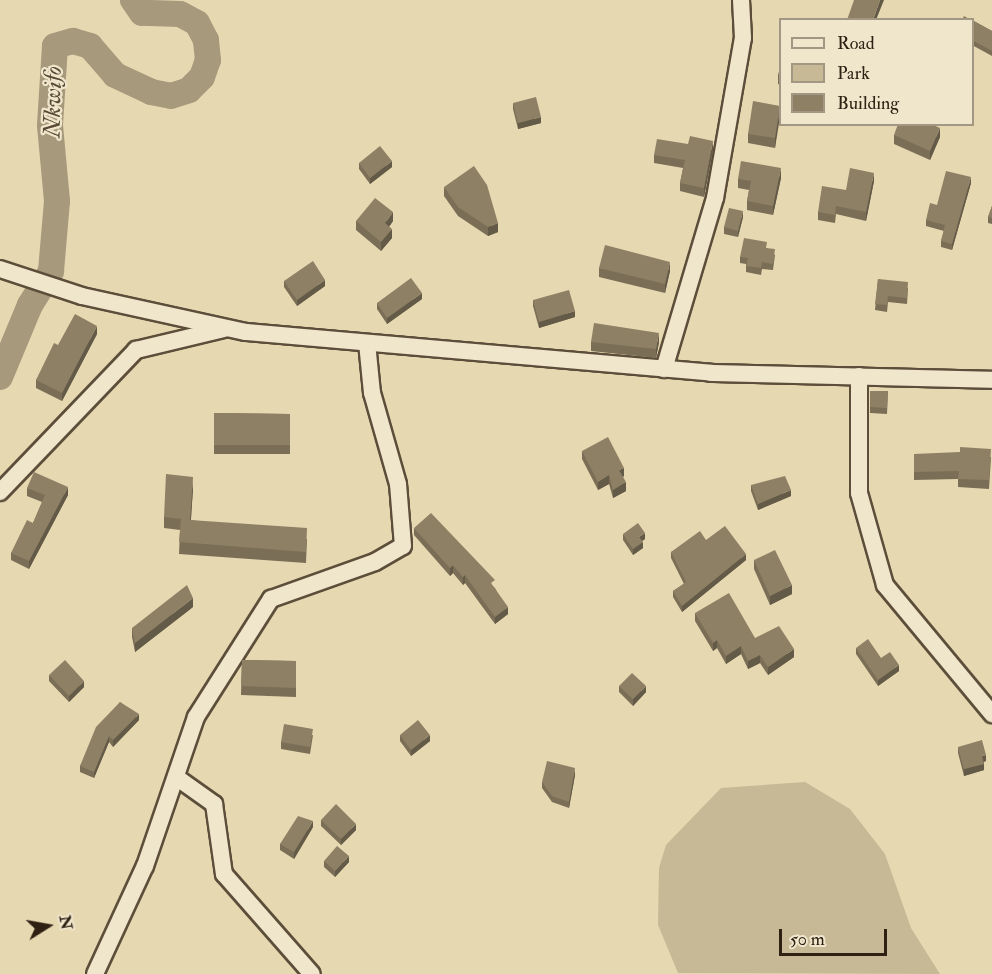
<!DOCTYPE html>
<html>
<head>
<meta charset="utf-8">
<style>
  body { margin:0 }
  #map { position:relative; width:992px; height:974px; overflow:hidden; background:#e6d8b1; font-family:"IM FELL Double Pica",serif }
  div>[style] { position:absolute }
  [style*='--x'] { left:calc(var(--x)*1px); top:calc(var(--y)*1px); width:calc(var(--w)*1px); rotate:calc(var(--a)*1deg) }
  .green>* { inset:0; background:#c7b996 }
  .river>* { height:26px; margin:-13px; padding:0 13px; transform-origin:13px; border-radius:13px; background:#a7997b }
  .roads { filter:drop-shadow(2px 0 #5c4e3a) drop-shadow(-2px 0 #5c4e3a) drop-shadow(0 2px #5c4e3a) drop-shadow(0 -2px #5c4e3a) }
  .street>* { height:16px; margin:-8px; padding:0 8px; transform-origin:8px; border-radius:8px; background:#efe6cc }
  .wall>* { inset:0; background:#7a6e57 }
  .shaded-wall>* { inset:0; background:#635a47 }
  .building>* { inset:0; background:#8e8065 }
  span { translate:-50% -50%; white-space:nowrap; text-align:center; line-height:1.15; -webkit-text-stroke:4.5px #efe6cc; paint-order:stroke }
  .water-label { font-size:24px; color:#584a37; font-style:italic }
  .legend { position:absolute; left:779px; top:18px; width:195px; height:108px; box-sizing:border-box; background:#efe6cc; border:2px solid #a29782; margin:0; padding:8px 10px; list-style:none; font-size:18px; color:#2e2013 }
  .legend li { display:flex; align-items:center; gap:12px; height:30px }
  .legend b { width:30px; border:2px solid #a29782 }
  .north { position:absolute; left:18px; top:896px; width:60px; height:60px; -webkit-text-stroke:4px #efe6cc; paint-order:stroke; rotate:79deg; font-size:16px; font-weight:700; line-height:24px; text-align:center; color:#2e2013 }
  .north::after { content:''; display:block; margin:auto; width:21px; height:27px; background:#2e2013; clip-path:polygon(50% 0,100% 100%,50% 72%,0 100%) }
  .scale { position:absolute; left:779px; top:929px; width:108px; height:27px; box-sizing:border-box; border:3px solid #2e2013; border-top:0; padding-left:8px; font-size:18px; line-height:21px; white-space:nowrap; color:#2e2013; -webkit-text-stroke:4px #efe6cc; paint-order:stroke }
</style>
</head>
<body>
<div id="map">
  <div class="green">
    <div style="clip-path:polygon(805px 782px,850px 809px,885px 854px,911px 928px,940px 974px,678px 973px,658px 925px,659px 868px,666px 845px,721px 788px)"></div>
  </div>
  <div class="river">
    <div style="--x:0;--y:377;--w:78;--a:-67.4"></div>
    <div style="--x:30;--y:305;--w:40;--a:-58"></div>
    <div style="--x:51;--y:271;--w:70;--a:-85.1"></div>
    <div style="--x:57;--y:201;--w:76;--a:-95.3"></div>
    <div style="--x:50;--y:125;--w:79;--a:-86.4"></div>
    <div style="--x:55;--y:46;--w:19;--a:-16"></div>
    <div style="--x:73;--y:41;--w:18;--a:16"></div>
    <div style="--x:90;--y:46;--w:38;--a:49"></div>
    <div style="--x:115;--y:75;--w:40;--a:25"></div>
    <div style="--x:151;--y:92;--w:20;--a:11"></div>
    <div style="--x:171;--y:96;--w:19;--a:-18"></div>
    <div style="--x:189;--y:90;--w:18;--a:-45"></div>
    <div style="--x:202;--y:77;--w:18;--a:-71"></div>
    <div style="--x:208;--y:60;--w:20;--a:-96"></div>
    <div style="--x:206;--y:40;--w:19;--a:-118"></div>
    <div style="--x:197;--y:23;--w:19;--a:-152"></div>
    <div style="--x:180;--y:14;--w:38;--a:-178"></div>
    <div style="--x:142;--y:13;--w:16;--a:-125"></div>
  </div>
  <div class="roads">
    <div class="street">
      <div style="--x:0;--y:269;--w:86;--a:18.2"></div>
      <div style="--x:82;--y:296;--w:168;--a:12.4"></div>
      <div style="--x:246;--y:332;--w:467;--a:5"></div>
      <div style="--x:711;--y:373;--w:281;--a:1.4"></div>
      <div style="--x:664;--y:369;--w:178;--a:-73.4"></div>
      <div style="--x:715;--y:198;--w:162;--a:-80.1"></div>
      <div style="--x:743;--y:38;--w:38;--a:-93"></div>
      <div style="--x:859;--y:376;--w:117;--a:90"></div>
      <div style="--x:859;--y:493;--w:96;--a:74.2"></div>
      <div style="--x:885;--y:585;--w:168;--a:50.3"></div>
      <div style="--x:0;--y:492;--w:197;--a:-46.2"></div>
      <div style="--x:136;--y:350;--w:90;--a:-13.4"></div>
      <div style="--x:176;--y:777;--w:47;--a:35.4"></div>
      <div style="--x:214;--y:804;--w:71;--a:81.9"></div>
      <div style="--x:224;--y:874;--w:133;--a:48.7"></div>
      <div style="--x:95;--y:974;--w:119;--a:-65.2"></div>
      <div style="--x:145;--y:866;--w:157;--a:-71.1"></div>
      <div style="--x:196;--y:717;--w:140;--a:-57.6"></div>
      <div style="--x:271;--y:599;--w:110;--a:-19.6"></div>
      <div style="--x:375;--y:562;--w:32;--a:-30"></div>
      <div style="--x:403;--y:546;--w:62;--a:-94.6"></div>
      <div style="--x:398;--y:484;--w:95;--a:-105.9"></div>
      <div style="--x:372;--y:393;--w:50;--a:-95.7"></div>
    </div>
  </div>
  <div class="wall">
    <div style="clip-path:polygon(972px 20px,992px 31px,992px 56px,972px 45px)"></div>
    <div style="clip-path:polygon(780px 68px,780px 85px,778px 84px,778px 75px)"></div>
    <div style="clip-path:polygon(513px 103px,541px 123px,518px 129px,513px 109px)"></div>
    <div style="clip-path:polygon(780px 106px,775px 148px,748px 143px,748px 134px)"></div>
    <div style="clip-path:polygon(894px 135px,940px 137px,930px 160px,894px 144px)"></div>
    <div style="clip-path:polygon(688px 144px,713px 150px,704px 197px,680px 191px,680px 183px,683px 168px,654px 163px,654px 155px)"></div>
    <div style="clip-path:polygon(359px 163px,392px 167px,370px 184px,359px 169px)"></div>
    <div style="clip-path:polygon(781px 178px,773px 215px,747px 210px,747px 201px,749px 190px,738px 188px,738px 179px)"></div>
    <div style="clip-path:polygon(874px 181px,866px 221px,836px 214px,835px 223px,818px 220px,818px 212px,846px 190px)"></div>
    <div style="clip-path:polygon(971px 183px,952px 250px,941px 247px,941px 241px,944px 231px,926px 226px,926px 220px)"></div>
    <div style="clip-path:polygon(444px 187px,498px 232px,488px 236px,458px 216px,444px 196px)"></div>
    <div style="clip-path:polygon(992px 206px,992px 224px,988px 223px,988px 217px)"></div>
    <div style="clip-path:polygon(743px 217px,738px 237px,724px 234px,724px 227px)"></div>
    <div style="clip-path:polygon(356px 221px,393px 221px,389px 227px,392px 238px,381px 251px,356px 230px)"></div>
    <div style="clip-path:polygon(767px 248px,775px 255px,773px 270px,762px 269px,761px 275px,746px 272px,746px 264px,740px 263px,740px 257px)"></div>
    <div style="clip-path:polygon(599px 268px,670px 271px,665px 293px,599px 277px)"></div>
    <div style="clip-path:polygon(878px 279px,908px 288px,907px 304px,888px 302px,887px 312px,875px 310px)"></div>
    <div style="clip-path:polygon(284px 281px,325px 286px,297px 306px,284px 287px)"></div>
    <div style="clip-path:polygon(422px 299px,387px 324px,377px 309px,377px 303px)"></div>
    <div style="clip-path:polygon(533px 300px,575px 317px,539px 328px,533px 306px)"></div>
    <div style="clip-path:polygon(97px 334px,62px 401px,36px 388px,36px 380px)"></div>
    <div style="clip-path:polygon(591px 342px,659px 342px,656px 358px,591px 351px)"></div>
    <div style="clip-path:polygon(870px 391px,888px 391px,887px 414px,870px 413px)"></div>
    <div style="clip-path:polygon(214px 413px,290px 414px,290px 454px,214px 454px)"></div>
    <div style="clip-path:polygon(582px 451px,624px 476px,623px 477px,626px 491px,613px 498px,609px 484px,598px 490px,582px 459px)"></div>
    <div style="clip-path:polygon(914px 454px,991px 457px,989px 489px,958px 487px,958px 479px,914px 480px)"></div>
    <div style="clip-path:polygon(751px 485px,791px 496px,758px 510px,751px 491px)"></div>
    <div style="clip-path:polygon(27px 488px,68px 495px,29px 569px,11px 560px,11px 553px,33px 523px,42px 502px,27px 496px)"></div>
    <div style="clip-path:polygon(193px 488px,191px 520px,307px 539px,306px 563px,179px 554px,180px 530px,164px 528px,164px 517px)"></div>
    <div style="clip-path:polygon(414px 528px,495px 588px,508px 614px,495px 624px,465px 583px,463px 585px,453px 573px,450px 576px,414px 535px)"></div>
    <div style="clip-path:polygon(623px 534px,645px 539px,642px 541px,643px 548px,633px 555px,623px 540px)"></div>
    <div style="clip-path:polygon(706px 540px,746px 560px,682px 612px,673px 597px,673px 591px,684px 584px,671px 558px,671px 552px)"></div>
    <div style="clip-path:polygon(754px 560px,792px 594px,770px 605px,754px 569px)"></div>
    <div style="clip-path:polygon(193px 607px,135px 652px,132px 637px,132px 628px)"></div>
    <div style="clip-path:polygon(695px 613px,755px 638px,794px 657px,768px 675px,760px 663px,748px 669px,741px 654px,726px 664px,717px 648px,713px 651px,695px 621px)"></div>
    <div style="clip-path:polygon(856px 648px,881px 658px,899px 671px,878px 686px,856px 654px)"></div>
    <div style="clip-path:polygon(242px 660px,296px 661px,296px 697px,241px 695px)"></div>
    <div style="clip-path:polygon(49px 675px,84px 687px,69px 702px,49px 681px)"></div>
    <div style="clip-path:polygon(619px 686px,646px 692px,633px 706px,619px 692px)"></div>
    <div style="clip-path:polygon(120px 702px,139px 720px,113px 747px,109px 742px,94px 778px,80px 772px,80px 766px)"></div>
    <div style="clip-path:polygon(313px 735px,310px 754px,281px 749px,281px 742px)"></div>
    <div style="clip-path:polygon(400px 735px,430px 741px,411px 756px,400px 741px)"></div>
    <div style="clip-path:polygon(958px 747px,986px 761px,984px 762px,984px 770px,964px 776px,958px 753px)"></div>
    <div style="clip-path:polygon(575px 775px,569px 808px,552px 802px,542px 788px,542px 782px)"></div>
    <div style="clip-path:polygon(321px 820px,356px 830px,341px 845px,321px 826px)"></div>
    <div style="clip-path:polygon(313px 827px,294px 859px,280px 850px,280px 844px)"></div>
    <div style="clip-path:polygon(324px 861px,349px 862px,335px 877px,324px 867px)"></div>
  </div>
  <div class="shaded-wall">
    <div style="clip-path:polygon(880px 0,884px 0,876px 20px,873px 20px)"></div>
    <div style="clip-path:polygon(780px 108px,780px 117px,775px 148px,775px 138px)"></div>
    <div style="clip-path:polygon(541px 117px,541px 123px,518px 129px,518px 123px)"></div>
    <div style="clip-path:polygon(940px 128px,940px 137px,930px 160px,930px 151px)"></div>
    <div style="clip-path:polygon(713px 141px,713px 150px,704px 197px,704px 188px)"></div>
    <div style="clip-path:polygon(392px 161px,392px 167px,370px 184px,370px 178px)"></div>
    <div style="clip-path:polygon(781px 168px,781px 178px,773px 215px,773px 206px)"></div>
    <div style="clip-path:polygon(874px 173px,874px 181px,866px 221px,866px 212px)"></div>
    <div style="clip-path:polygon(971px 177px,971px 183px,952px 250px,952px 244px)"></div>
    <div style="clip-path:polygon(743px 211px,743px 217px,738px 237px,738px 231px)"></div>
    <div style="clip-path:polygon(393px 212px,393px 221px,385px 232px,385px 223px)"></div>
    <div style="clip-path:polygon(498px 223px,498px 232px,488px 236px,488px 227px)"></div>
    <div style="clip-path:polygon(392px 229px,392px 238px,381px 251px,381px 242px)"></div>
    <div style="clip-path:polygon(670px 262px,670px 271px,665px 293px,665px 284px)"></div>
    <div style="clip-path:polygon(325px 280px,325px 286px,297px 306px,297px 300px)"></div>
    <div style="clip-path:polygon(422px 293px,422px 299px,387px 324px,387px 318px)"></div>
    <div style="clip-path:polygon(575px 311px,575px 317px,539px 328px,539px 322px)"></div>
    <div style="clip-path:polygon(97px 326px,97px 334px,62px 401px,62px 393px)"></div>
    <div style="clip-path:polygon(659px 333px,659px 342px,656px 358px,656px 349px)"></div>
    <div style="clip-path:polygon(624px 468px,624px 476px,619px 478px,619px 470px)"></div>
    <div style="clip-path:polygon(609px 475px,609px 484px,598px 490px,598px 482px)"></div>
    <div style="clip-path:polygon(193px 477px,193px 488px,190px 531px,190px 520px)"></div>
    <div style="clip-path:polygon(626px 482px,626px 491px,613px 498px,613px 490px)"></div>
    <div style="clip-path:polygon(68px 487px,68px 495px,29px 569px,29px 561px)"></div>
    <div style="clip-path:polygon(791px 490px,791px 496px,758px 510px,758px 504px)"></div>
    <div style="clip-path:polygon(645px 533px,645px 539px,639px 543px,639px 537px)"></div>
    <div style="clip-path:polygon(643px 542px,643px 548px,633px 555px,633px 549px)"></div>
    <div style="clip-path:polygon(746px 554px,746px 560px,682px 612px,682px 606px)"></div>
    <div style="clip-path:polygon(453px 565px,453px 573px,450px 576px,450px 568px)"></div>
    <div style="clip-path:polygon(465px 575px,465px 583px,463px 585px,463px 577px)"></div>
    <div style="clip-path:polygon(792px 585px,792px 594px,770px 605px,770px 596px)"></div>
    <div style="clip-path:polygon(193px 598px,193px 607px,135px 652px,135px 643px)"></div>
    <div style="clip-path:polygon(508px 607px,508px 614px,495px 624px,495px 617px)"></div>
    <div style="clip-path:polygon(717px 640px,717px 648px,713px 651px,713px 643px)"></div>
    <div style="clip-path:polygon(741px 646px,741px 654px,726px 664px,726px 656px)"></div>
    <div style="clip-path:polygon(794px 649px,794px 657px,768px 675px,768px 667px)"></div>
    <div style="clip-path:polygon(760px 655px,760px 663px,748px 669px,748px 661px)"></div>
    <div style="clip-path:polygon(899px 665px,899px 671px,878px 686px,878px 680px)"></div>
    <div style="clip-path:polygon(84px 681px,84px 687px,69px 702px,69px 696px)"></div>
    <div style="clip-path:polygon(646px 686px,646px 692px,633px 706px,633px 699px)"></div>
    <div style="clip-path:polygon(139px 714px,139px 720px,113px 747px,113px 740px)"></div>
    <div style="clip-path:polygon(430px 735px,430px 741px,411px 756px,411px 750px)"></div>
    <div style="clip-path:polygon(109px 736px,109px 742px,94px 778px,94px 772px)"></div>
    <div style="clip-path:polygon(986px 755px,986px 761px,982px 762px,982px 756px)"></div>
    <div style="clip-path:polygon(984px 764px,984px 770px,964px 776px,964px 769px)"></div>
    <div style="clip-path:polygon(575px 768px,575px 775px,569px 808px,569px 802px)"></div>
    <div style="clip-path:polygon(313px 821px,313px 827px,294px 859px,294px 852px)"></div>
    <div style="clip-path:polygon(356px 824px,356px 830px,341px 845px,341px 839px)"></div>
    <div style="clip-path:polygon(349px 856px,349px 862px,335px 877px,335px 871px)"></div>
  </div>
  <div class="building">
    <div style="clip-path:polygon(854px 0,880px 0,873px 20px,847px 20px)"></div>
    <div style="clip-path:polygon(964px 16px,971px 20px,962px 20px)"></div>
    <div style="clip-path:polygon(972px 20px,992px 31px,992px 51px,972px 40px)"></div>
    <div style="clip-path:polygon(536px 97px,541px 117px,518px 123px,513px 103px)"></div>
    <div style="clip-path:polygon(753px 101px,780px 106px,775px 138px,748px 134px)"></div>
    <div style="clip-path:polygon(898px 124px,931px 124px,940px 128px,930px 151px,894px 135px)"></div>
    <div style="clip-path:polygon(690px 136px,713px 141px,704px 188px,680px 183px,685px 160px,654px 155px,657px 139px,688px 144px)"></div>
    <div style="clip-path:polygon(380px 146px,392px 161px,370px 178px,359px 163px)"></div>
    <div style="clip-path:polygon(741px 161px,781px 168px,773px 206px,747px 201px,751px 181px,738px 179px)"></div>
    <div style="clip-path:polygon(474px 166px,487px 185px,498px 223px,488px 227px,458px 207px,444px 187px)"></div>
    <div style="clip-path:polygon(850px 168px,874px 173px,866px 212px,836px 206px,835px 215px,818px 212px,822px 186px,846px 190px)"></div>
    <div style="clip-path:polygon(946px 171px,971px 177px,952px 244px,941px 241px,945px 225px,926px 220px,930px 203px,937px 205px)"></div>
    <div style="clip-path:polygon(375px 198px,393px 212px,385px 223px,392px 229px,381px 242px,356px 221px)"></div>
    <div style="clip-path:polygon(992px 206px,992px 218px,988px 217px)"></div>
    <div style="clip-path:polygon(729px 208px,743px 211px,738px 231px,724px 227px)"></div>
    <div style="clip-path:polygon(744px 238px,767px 242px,766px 248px,775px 249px,773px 264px,762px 262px,761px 268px,746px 266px,748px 258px,740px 257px)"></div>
    <div style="clip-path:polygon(605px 245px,670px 262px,665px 284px,599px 268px)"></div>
    <div style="clip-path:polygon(313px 261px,325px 280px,297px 300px,284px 281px)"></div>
    <div style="clip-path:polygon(411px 278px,422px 293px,387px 318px,377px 303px)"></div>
    <div style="clip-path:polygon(878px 279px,908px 282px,907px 298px,888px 296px,887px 305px,875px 304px)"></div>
    <div style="clip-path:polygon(569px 290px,575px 311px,539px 322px,533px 300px)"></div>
    <div style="clip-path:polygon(75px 314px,97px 326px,62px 393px,36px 380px,54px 343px,58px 345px)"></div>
    <div style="clip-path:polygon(594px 323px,659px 333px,656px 349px,591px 342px)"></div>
    <div style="clip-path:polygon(870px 391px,888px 391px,887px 408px,870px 407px)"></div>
    <div style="clip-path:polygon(214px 413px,290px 414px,290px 445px,214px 445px)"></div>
    <div style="clip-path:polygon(608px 437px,624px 468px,619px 470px,626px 482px,613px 490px,609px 475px,598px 482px,582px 451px)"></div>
    <div style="clip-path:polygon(960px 447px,991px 449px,989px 480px,958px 479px,959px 471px,914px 472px,914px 454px,960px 452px)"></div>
    <div style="clip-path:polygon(34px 472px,68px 487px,29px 561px,11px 553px,27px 520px,33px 523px,45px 495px,27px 488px)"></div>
    <div style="clip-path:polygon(166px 474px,193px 477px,190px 520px,307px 528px,306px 552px,179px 542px,181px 519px,164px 517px)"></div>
    <div style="clip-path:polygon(785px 476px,791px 490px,758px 504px,751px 485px)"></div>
    <div style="clip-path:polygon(431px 513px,495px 580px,491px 583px,508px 607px,495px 617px,465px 575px,463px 577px,453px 565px,450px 568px,414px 528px)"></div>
    <div style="clip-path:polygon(638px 523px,645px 533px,639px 537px,643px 542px,633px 549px,623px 534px)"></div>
    <div style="clip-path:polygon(725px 526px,746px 554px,682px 606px,673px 591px,686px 582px,671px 552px,700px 531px,706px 540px)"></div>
    <div style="clip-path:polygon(775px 550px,792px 585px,770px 596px,754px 560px)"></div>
    <div style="clip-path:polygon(187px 585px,193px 598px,135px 643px,132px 628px)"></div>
    <div style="clip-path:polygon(729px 593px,755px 638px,779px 626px,794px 649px,768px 667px,760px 655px,748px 661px,741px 646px,726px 656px,717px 640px,713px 643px,695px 613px)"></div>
    <div style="clip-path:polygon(868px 639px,881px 658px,890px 652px,899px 665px,878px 680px,856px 648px)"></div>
    <div style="clip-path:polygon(65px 660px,84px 681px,69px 696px,49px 675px)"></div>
    <div style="clip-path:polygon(242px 660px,296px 661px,296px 688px,241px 686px)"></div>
    <div style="clip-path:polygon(632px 673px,646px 686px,633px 699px,619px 686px)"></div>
    <div style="clip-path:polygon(120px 702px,139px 714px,113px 740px,109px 736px,94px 772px,80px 766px,96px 727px)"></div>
    <div style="clip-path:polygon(418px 720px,430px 735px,411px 750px,400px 735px)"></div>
    <div style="clip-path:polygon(284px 724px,313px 729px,310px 747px,281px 742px)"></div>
    <div style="clip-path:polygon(982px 740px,986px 755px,982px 756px,984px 764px,964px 769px,958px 747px)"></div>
    <div style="clip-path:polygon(547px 761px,575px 768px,569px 802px,552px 796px,542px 782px)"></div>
    <div style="clip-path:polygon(336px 804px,356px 824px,341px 839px,321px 820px)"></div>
    <div style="clip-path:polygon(298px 816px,313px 821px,294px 852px,280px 844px)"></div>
    <div style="clip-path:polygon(337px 846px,349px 856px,335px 871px,324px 861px)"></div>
  </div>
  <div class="water-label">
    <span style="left:53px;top:102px;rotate:-89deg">Nkwifo</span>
  </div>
  <ul class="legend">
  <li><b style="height:8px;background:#efe6cc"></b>Road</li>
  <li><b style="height:16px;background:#c7b996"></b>Park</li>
  <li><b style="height:16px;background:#8e8065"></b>Building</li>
  </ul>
  <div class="north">N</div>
  <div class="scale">50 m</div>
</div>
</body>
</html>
